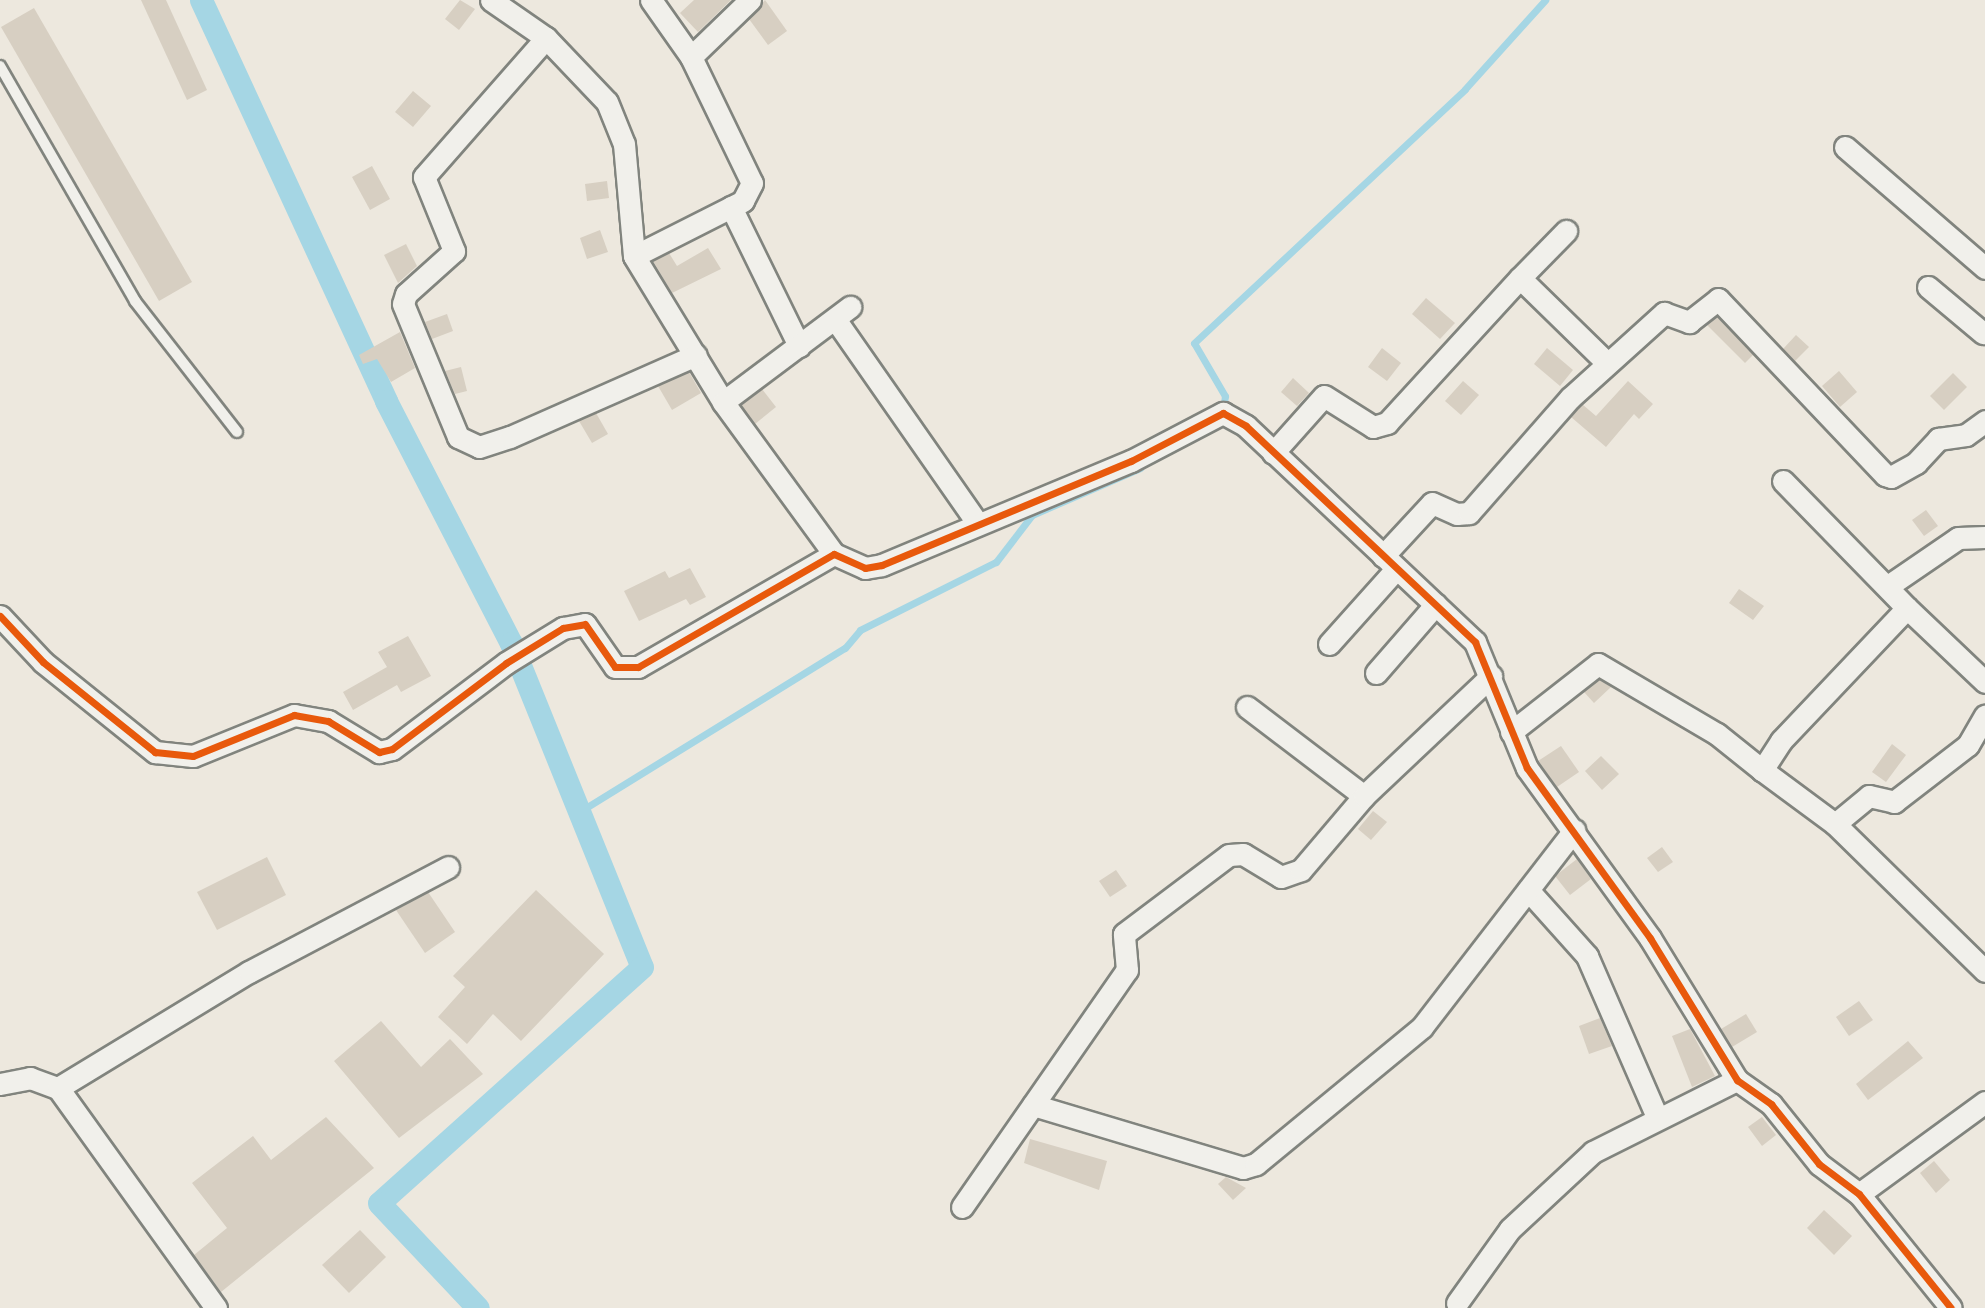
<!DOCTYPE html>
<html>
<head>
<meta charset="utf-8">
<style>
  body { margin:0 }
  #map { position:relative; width:1985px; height:1308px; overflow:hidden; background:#ede8de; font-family:Mali,sans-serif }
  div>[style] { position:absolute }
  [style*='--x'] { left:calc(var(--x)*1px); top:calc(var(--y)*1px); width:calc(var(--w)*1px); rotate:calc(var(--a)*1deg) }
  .stream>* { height:7px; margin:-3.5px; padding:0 3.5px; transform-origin:3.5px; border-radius:3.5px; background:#a5d6e4 }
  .canal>* { height:23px; margin:-11.5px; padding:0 11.5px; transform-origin:11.5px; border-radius:11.5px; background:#a5d6e4 }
  .building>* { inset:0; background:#d7cfc2 }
  .roads { filter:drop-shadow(2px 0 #81847e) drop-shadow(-2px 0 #81847e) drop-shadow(0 2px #81847e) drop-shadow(0 -2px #81847e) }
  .lane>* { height:10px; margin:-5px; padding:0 5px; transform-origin:5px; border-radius:5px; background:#f1f0eb }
  .street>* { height:21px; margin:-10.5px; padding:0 10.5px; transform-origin:10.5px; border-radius:10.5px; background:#f1f0eb }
  .cycleway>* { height:7px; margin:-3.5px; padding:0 3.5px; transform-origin:3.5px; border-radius:3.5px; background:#e8590c }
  span { translate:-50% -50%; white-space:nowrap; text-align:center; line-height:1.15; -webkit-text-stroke:5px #f7f3e8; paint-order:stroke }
</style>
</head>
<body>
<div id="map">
  <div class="stream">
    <div style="--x:1223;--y:410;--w:14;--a:-82"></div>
    <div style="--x:1225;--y:396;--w:61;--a:-120.3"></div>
    <div style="--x:1194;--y:343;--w:371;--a:-43.1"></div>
    <div style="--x:1465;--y:89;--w:120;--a:-48"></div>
    <div style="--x:579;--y:812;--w:312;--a:-31.7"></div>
    <div style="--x:845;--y:648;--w:23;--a:-50"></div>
    <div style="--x:860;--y:630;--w:152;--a:-26.6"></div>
    <div style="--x:996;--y:562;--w:59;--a:-52.5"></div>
    <div style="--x:1032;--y:515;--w:118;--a:-23.5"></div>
  </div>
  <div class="canal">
    <div style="--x:201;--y:0;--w:442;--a:65.2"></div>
    <div style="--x:386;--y:401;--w:272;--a:62.7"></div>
    <div style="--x:511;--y:643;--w:349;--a:68"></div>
    <div style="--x:642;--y:967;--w:353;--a:138.1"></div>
    <div style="--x:379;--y:1203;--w:144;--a:46.7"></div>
  </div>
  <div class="building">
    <div style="clip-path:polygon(141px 0,166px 0,207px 90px,187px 100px)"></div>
    <div style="clip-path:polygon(460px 0,475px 9px,459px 30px,445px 19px)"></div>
    <div style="clip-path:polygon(694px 0,731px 0,698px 32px,680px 13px)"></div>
    <div style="clip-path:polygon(765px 0,787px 31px,768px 45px,749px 19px)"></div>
    <div style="clip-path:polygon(34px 8px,192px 282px,159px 301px,1px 27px)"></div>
    <div style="clip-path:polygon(413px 91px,431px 106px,413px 127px,395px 112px)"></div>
    <div style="clip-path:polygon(372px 166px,390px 199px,370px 210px,352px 177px)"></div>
    <div style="clip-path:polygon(607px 181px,609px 198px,587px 201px,585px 184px)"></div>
    <div style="clip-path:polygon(600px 230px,608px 252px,587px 259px,580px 238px)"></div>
    <div style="clip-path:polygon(406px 244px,417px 266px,398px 283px,384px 255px)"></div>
    <div style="clip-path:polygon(708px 248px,721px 269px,672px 293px,653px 261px,669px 253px,677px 266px)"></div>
    <div style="clip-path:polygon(1426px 298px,1455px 323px,1440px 339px,1412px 314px)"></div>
    <div style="clip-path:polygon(447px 314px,453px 331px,432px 339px,425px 322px)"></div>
    <div style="clip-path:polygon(1717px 317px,1753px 355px,1745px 363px,1707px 325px)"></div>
    <div style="clip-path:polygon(400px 332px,415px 368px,391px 382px,377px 359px,363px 364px,359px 355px)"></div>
    <div style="clip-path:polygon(1796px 335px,1809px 347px,1795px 361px,1783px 349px)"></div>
    <div style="clip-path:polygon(1382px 348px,1401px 363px,1387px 381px,1368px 367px)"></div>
    <div style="clip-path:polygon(1547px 348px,1573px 370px,1560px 386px,1534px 364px)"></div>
    <div style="clip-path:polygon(461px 367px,467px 391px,455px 394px,445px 371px)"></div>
    <div style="clip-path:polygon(1839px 371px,1857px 392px,1840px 407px,1822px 386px)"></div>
    <div style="clip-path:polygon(689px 372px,701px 393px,672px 410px,658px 386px)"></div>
    <div style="clip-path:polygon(1953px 373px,1967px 387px,1944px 410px,1930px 396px)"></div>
    <div style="clip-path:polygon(1293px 378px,1309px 393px,1297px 406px,1281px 392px)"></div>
    <div style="clip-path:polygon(1463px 381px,1479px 395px,1461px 415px,1445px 401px)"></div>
    <div style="clip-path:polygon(1628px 381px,1653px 404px,1639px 419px,1634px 414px,1606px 447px,1571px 417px,1582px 404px,1596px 416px)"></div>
    <div style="clip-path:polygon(762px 389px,776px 407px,755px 424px,741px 405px)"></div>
    <div style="clip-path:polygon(596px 413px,608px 434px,592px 443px,579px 421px)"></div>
    <div style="clip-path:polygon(1926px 510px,1938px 526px,1924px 536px,1912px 520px)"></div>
    <div style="clip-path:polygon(690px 568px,706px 597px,690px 605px,686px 599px,639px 621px,624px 591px,665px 571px,669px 578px)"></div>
    <div style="clip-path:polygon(1739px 589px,1764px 606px,1753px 620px,1729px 603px)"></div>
    <div style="clip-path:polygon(408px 636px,431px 676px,401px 692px,397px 685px,353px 710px,343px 692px,387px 667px,378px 652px)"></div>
    <div style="clip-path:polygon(1599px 680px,1611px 687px,1594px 703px,1584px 692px)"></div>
    <div style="clip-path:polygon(1892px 744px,1906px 755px,1886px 782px,1872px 772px)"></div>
    <div style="clip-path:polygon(1561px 746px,1579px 772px,1557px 787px,1538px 761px)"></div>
    <div style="clip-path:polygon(1601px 756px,1619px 774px,1602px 790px,1585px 771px)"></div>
    <div style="clip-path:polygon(1373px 811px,1387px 822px,1371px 840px,1358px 829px)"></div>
    <div style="clip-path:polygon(1662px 847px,1673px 862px,1658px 872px,1647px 858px)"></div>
    <div style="clip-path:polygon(267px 857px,286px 895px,217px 930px,197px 892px)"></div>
    <div style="clip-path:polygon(1577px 859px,1591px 879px,1570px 895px,1555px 876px)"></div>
    <div style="clip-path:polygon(1116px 870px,1127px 886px,1110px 897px,1099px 881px)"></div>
    <div style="clip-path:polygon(536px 890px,604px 954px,521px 1041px,493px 1014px,467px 1044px,438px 1017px,465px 987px,453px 976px)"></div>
    <div style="clip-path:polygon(428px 892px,455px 932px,425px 953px,396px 910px)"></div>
    <div style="clip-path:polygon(1859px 1001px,1873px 1020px,1849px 1036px,1836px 1017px)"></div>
    <div style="clip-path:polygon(1746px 1014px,1757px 1032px,1732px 1047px,1721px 1029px)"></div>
    <div style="clip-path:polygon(1600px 1018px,1612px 1046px,1589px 1054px,1579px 1026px)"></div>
    <div style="clip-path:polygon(381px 1021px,421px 1067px,450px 1039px,483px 1074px,399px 1138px,334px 1061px)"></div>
    <div style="clip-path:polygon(1690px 1029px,1715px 1076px,1692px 1087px,1672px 1036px)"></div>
    <div style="clip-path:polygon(1908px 1041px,1923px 1058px,1868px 1100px,1856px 1084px)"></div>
    <div style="clip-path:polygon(326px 1117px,374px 1168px,221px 1292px,194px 1255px,227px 1228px,192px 1183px,253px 1136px,271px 1160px)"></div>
    <div style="clip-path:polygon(1762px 1117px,1776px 1135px,1762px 1146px,1748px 1127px)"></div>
    <div style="clip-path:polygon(1030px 1139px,1107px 1161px,1099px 1190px,1024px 1163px)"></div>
    <div style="clip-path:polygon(1934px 1161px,1950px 1180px,1936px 1193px,1920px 1173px)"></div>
    <div style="clip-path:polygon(1226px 1177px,1246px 1188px,1233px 1200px,1218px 1184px)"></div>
    <div style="clip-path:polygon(1824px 1210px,1852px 1236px,1834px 1255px,1807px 1228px)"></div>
    <div style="clip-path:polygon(360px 1230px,386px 1257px,349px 1293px,322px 1265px)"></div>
  </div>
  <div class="roads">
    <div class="lane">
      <div style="--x:0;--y:66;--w:271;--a:60.1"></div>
      <div style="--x:135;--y:301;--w:166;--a:52.1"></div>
    </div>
    <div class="street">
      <div style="--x:491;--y:0;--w:67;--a:34.6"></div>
      <div style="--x:546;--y:38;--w:88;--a:46.4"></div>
      <div style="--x:607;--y:102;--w:45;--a:68"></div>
      <div style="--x:624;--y:144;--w:112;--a:84.9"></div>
      <div style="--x:651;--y:0;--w:70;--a:54.9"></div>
      <div style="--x:691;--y:57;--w:140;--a:64.2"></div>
      <div style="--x:752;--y:183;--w:20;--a:117"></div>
      <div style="--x:743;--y:201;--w:122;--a:153.2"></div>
      <div style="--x:634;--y:256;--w:171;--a:58.6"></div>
      <div style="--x:723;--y:402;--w:188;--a:53.9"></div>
      <div style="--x:546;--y:38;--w:185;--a:131.3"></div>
      <div style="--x:424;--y:177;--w:80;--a:67.9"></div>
      <div style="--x:454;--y:251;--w:64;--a:138.1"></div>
      <div style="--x:406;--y:294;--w:10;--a:107"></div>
      <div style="--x:403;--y:304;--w:144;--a:67.5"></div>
      <div style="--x:458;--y:437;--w:23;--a:25"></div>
      <div style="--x:479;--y:447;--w:33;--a:-18"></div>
      <div style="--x:510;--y:437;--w:203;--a:-23.8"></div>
      <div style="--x:691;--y:57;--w:82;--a:-44"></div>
      <div style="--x:1845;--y:147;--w:185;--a:40.8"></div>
      <div style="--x:731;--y:207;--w:155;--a:63.9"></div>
      <div style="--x:1520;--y:278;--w:66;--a:-45.6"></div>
      <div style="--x:1928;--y:287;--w:72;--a:39.9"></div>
      <div style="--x:835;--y:319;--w:246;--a:55.1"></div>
      <div style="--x:723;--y:402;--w:159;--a:-36.8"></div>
      <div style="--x:1273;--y:453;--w:76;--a:-48.2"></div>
      <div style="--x:1324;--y:396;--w:58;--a:32.3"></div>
      <div style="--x:1373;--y:427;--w:15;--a:-16"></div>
      <div style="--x:1387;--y:423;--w:197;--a:-47.5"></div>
      <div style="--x:1520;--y:278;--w:122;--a:44.3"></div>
      <div style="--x:1783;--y:481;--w:177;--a:45.7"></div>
      <div style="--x:1383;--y:556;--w:72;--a:-47.2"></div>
      <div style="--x:1432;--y:503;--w:27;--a:24"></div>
      <div style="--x:1457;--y:514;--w:12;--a:-5"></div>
      <div style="--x:1469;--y:513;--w:153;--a:-48.7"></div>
      <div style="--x:1570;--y:398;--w:127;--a:-42.1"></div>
      <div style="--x:1664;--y:313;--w:27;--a:20"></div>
      <div style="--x:1689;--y:322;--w:37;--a:-38"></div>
      <div style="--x:1718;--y:299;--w:243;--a:46.5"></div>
      <div style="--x:1885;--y:475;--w:6;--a:18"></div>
      <div style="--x:1891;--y:477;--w:29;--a:-29"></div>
      <div style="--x:1916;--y:463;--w:33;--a:-47"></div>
      <div style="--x:1938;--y:439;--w:28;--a:-8"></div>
      <div style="--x:1966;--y:435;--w:24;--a:-36"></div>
      <div style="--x:1888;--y:586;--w:85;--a:-34.4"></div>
      <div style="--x:1958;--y:538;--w:27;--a:-2"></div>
      <div style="--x:0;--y:616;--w:63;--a:46.9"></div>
      <div style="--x:43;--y:662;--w:144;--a:38.8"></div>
      <div style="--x:155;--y:752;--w:38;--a:6"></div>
      <div style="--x:193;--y:756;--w:109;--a:-22.1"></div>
      <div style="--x:294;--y:715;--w:35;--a:10"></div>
      <div style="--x:328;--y:721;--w:60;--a:31.3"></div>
      <div style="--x:379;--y:752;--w:13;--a:-13"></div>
      <div style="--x:392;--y:749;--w:143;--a:-37"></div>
      <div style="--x:506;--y:663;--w:67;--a:-31.6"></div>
      <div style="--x:563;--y:628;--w:22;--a:-10"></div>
      <div style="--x:585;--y:624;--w:52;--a:55.1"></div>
      <div style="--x:615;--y:667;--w:23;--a:0"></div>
      <div style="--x:638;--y:667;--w:226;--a:-30"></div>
      <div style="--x:834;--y:554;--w:34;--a:24"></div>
      <div style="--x:865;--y:568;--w:17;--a:-10"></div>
      <div style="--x:882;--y:565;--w:270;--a:-22.7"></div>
      <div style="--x:1131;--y:461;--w:104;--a:-27.6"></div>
      <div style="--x:1223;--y:413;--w:26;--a:29"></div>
      <div style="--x:1246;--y:426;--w:315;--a:43.3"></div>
      <div style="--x:1475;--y:642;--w:136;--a:67.6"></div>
      <div style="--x:1527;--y:768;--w:210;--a:54.1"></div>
      <div style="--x:1650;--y:938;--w:167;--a:58.5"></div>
      <div style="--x:1737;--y:1080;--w:42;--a:35.2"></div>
      <div style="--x:1771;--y:1104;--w:77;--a:51.3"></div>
      <div style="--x:1819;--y:1164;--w:50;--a:36.9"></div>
      <div style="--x:1859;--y:1194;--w:146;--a:51.1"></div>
      <div style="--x:1329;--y:644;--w:101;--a:-48.2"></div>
      <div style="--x:1376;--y:673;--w:91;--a:-49"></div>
      <div style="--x:1985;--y:682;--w:108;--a:-136.5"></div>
      <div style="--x:1907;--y:608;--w:183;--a:133.5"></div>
      <div style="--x:1781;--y:741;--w:35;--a:123"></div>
      <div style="--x:1762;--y:770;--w:91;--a:36.5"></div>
      <div style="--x:1835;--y:824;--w:210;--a:44.4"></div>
      <div style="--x:1247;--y:707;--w:147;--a:37.3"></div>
      <div style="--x:1511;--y:732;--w:110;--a:-38"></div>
      <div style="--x:1598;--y:664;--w:138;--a:30.5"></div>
      <div style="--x:1717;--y:734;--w:58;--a:38.7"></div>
      <div style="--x:1835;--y:824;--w:44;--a:-39.5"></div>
      <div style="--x:1869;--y:796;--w:26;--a:13"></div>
      <div style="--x:1894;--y:802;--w:93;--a:-37.6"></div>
      <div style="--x:1968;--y:745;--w:34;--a:-60"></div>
      <div style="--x:1528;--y:890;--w:89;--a:48.2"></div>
      <div style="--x:1587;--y:956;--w:176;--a:66.5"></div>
      <div style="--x:0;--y:1084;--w:31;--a:-11"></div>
      <div style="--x:30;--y:1078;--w:30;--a:20"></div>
      <div style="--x:58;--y:1088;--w:271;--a:54.3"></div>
      <div style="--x:58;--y:1088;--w:223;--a:-31.3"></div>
      <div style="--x:249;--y:972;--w:225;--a:-27.8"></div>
      <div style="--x:1033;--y:1105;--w:219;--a:16.7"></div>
      <div style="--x:1243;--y:1168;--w:14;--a:-17"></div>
      <div style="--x:1256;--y:1164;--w:215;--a:-39.5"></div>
      <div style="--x:1422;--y:1027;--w:249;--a:-52.3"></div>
      <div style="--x:1859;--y:1194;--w:156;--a:-36.1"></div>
      <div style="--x:962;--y:1207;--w:289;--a:-55.2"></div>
      <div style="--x:1127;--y:970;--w:36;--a:-95"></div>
      <div style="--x:1124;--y:934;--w:131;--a:-37"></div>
      <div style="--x:1229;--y:855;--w:14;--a:-4"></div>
      <div style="--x:1243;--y:854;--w:44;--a:31.2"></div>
      <div style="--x:1281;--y:877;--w:21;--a:-19"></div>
      <div style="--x:1301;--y:870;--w:97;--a:-49.6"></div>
      <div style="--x:1364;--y:796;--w:175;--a:-43.4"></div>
      <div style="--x:1457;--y:1303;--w:91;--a:-54.4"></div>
      <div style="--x:1510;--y:1229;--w:113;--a:-42.9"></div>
      <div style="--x:1593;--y:1152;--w:161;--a:-26.6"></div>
    </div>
  </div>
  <div class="cycleway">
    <div style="--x:0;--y:616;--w:63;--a:46.9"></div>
    <div style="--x:43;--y:662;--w:144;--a:38.8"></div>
    <div style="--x:155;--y:752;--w:38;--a:6"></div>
    <div style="--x:193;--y:756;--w:109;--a:-22.1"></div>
    <div style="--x:294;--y:715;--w:35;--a:10"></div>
    <div style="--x:328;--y:721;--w:60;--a:31.3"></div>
    <div style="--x:379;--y:752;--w:13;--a:-13"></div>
    <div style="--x:392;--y:749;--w:143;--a:-37"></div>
    <div style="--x:506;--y:663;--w:67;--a:-31.6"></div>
    <div style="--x:563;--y:628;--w:22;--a:-10"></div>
    <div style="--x:585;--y:624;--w:52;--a:55.1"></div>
    <div style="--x:615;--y:667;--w:23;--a:0"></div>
    <div style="--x:638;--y:667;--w:226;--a:-30"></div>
    <div style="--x:834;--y:554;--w:34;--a:24"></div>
    <div style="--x:865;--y:568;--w:17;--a:-10"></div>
    <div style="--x:882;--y:565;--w:270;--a:-22.7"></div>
    <div style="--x:1131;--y:461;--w:104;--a:-27.6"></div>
    <div style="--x:1223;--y:413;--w:26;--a:29"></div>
    <div style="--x:1246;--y:426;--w:315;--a:43.3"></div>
    <div style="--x:1475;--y:642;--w:136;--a:67.6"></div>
    <div style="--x:1527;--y:768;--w:210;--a:54.1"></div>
    <div style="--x:1650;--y:938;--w:167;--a:58.5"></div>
    <div style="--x:1737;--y:1080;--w:42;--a:35.2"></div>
    <div style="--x:1771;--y:1104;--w:77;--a:51.3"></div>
    <div style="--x:1819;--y:1164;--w:50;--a:36.9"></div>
    <div style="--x:1859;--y:1194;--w:146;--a:51.1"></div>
  </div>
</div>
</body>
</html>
